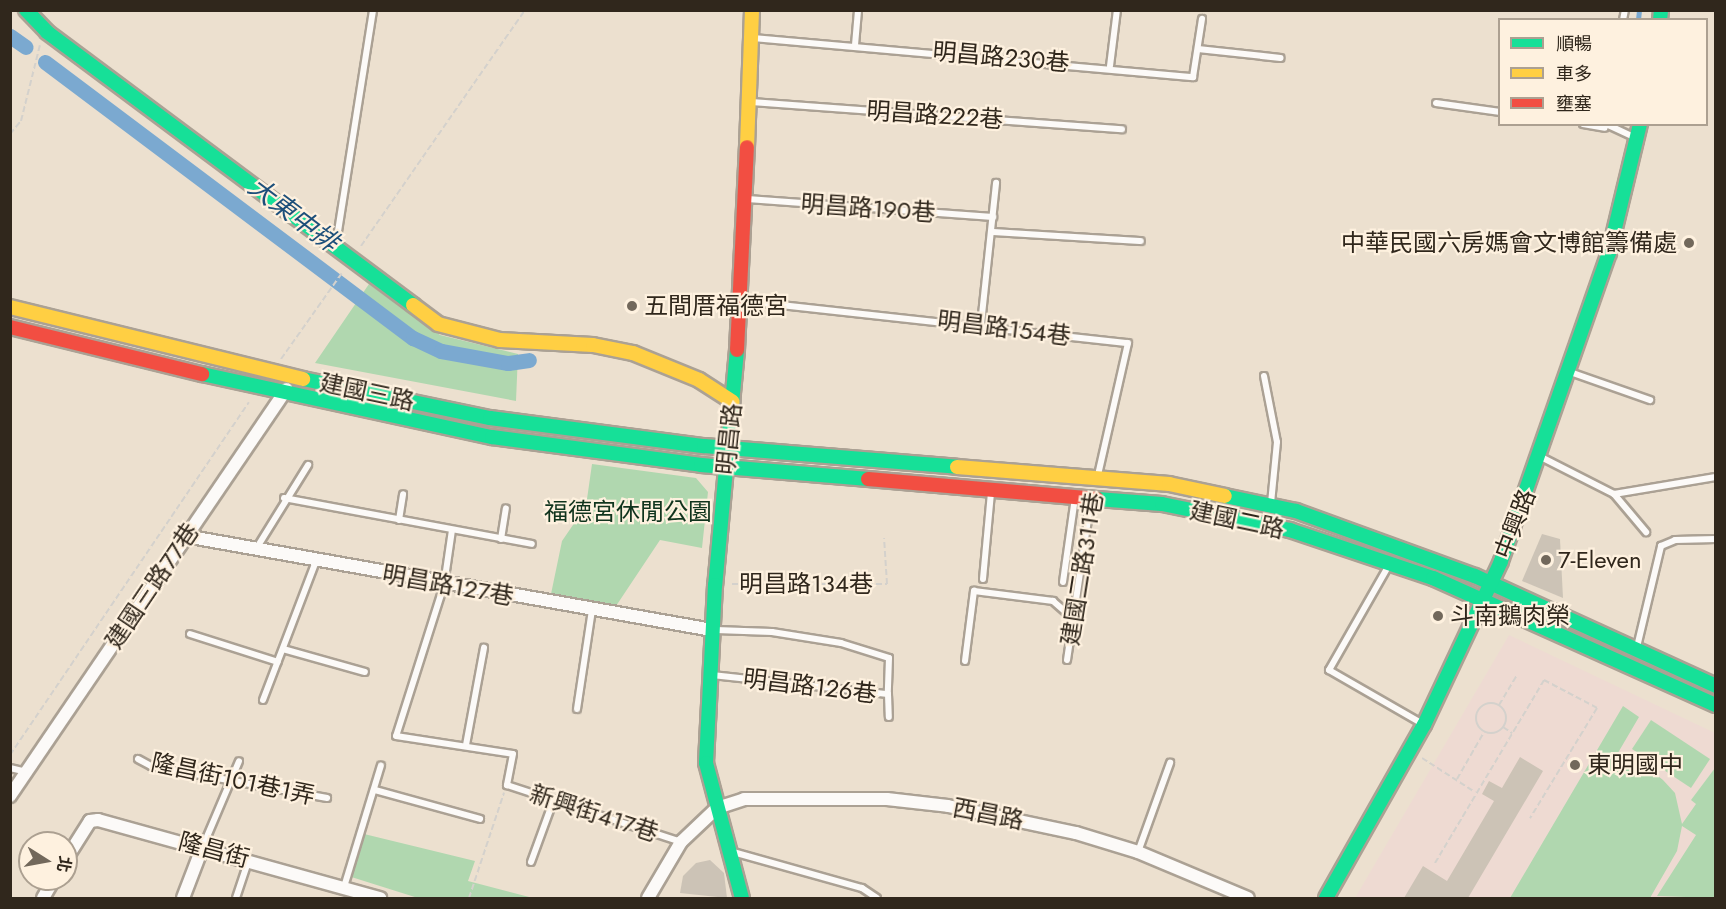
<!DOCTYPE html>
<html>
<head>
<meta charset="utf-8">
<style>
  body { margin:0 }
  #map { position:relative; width:1726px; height:909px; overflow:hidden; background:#ece0cf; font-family:Jost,"Noto Sans TC",sans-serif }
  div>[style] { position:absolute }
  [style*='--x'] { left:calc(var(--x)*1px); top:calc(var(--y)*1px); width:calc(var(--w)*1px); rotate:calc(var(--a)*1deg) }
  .education>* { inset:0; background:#eedad2 }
  .green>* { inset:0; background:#b0d7af }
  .stream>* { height:4.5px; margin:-2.25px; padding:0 2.25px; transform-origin:2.25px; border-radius:2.25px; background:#7ba9d0 }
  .canal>* { height:15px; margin:-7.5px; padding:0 7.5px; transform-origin:7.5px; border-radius:7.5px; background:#7ba9d0 }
  .building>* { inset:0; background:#ccc3b6 }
  .path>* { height:2px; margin-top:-1px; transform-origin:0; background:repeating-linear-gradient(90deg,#d4d1cc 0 6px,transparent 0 9px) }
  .path>.ring { margin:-1px; padding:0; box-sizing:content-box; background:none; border:2px solid #d4d1cc; border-radius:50% }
  .roads { filter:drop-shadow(2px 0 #aba194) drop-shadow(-2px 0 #aba194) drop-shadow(0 2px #aba194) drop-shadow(0 -2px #aba194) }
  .lane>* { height:6px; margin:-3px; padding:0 3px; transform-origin:3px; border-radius:3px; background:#fcfaf8 }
  .street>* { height:12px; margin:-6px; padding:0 6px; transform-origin:6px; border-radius:6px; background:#fcfaf8 }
  .fast>* { height:14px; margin:-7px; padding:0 7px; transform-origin:7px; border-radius:7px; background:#16e098 }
  .slow>* { height:14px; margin:-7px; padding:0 7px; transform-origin:7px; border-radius:7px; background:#ffcf43 }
  .jam>* { height:14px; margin:-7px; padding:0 7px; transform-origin:7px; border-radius:7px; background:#f24e42 }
  .dots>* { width:16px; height:16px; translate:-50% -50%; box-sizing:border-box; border:3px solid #fef1df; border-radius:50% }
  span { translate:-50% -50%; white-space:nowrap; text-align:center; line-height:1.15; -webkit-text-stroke:4.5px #fef1df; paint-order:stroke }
  .street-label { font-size:24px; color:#30271c }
  .poi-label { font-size:24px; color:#30271c }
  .right { translate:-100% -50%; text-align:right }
  .left { translate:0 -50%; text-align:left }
  .park-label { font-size:24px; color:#10341d }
  .water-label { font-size:26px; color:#1d4f7a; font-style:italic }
  .frame { position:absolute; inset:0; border:12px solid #30271c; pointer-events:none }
  .legend { position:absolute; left:1498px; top:18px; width:210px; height:108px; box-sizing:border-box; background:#fef1df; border:2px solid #aca091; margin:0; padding:8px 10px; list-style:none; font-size:18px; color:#30271c }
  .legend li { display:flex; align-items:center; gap:12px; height:30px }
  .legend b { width:30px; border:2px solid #aca091 }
  .north { position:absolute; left:18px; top:831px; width:60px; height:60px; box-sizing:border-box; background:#fef1df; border:2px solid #aca091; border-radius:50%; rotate:101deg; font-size:16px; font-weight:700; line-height:24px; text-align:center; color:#30271c }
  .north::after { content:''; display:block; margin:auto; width:21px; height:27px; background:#72685b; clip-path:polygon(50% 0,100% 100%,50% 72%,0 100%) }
</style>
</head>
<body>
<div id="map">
  <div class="education">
    <div style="clip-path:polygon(1509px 635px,1715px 733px,1715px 898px,1355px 898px)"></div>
  </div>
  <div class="green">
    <div style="clip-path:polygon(369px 284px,440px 335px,518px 354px,516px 401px,315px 363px)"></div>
    <div style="clip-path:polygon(592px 464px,696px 478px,708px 492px,702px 548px,660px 540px,616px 606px,551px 594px,562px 541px,586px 506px)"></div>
    <div style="clip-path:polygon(1623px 706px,1639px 717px,1612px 763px,1648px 768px,1663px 780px,1675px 793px,1682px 824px,1696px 804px,1691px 800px,1715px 768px,1715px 898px,1657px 896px,1696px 835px,1682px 826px,1677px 851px,1650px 898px,1510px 898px)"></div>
    <div style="clip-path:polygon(1651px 720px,1710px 759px,1691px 788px,1632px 749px)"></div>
    <div style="clip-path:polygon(360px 833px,475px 861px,468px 881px,533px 898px,418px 898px,345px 875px)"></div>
  </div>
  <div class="stream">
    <div style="--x:1638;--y:20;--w:10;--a:-84"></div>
  </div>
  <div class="canal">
    <div style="--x:10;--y:36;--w:19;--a:35"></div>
    <div style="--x:45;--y:62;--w:460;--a:36.9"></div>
    <div style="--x:413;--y:338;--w:31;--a:25"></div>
    <div style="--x:441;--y:351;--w:68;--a:10.2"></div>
    <div style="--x:508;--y:363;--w:21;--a:-8"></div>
  </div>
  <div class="building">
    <div style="clip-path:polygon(1542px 534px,1560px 539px,1563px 598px,1522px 581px)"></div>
    <div style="clip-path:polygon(1520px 757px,1543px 771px,1468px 898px,1404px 898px,1423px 866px,1447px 881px,1494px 801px,1482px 794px,1489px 781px,1502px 788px)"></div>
    <div style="clip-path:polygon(710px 860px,724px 873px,727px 898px,680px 893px,683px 876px,696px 863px)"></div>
  </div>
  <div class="path">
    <div style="--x:10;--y:134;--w:17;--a:-50"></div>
    <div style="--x:21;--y:121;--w:78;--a:-76"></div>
    <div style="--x:361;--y:246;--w:287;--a:-55.2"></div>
    <div style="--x:281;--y:359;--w:105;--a:-54.7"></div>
    <div style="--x:732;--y:584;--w:155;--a:0"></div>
    <div style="--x:887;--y:584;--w:46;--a:-93.7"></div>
    <div class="ring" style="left:1476px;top:703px;width:28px;height:28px"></div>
    <div style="--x:1499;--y:705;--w:35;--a:-59"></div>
    <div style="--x:1503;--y:727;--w:11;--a:34"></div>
    <div style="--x:10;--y:755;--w:426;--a:-55.9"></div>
    <div style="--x:1422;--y:758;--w:63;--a:32.7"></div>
    <div style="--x:1457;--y:779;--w:54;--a:-60.1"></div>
    <div style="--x:1435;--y:863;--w:213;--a:-59.2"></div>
    <div style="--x:1544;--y:680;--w:60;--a:27.8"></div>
    <div style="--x:1597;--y:708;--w:129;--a:121.3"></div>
    <div style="--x:469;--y:898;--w:111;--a:-71.6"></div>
  </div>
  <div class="roads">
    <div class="lane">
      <div style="--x:1623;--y:20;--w:10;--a:-79"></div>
      <div style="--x:753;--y:38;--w:442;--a:5.1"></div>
      <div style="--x:1193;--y:77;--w:59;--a:-81.2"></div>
      <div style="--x:855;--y:45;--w:35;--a:-85"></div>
      <div style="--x:1198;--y:49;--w:83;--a:6.2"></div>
      <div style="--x:1110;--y:66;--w:56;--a:-82.9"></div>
      <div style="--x:751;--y:102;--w:372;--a:4.2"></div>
      <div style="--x:1436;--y:103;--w:65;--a:8"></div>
      <div style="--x:1583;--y:124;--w:22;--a:10"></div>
      <div style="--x:1606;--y:124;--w:31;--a:25"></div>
      <div style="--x:747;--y:199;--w:247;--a:4.2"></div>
      <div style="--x:992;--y:232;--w:149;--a:3.5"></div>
      <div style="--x:336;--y:244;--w:237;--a:-81"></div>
      <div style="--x:745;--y:301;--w:385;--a:6.3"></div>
      <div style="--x:1128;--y:343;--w:135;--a:102.8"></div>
      <div style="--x:981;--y:324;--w:142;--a:-83.9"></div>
      <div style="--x:1570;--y:372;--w:85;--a:19.3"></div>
      <div style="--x:1264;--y:376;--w:67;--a:78.9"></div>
      <div style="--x:1277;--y:442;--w:61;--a:95.6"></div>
      <div style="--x:1541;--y:457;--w:82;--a:26.9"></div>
      <div style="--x:1614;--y:494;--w:103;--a:-9.5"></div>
      <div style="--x:1614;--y:494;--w:50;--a:49.9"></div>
      <div style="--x:284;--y:498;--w:252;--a:10.5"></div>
      <div style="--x:399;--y:520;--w:26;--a:-81"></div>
      <div style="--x:452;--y:530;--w:56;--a:98.3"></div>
      <div style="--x:444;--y:585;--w:158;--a:107.6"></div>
      <div style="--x:396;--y:736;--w:118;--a:8.7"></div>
      <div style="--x:513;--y:754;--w:32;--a:101"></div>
      <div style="--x:507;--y:785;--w:183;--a:18.1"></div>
      <div style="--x:501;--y:539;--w:31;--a:-81"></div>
      <div style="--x:256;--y:549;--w:99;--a:-58.2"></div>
      <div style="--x:1389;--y:565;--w:121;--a:119.7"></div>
      <div style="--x:1329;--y:670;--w:108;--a:29.9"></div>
      <div style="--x:983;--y:579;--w:86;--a:-84.7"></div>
      <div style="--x:1063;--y:582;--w:85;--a:-81.9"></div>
      <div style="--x:716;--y:630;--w:56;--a:2"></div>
      <div style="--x:772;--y:632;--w:70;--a:9.1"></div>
      <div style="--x:841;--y:643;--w:50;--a:17.4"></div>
      <div style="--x:889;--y:658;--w:36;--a:92"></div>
      <div style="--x:190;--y:634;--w:92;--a:17.7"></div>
      <div style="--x:1637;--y:647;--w:104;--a:-76.6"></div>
      <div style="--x:1661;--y:546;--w:15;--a:-23"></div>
      <div style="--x:1675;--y:540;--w:41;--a:-1.4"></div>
      <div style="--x:283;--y:649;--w:85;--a:15.7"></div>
      <div style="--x:1067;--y:660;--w:163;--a:-81.5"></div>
      <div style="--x:965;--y:661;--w:71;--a:-82.7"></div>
      <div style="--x:974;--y:591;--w:80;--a:7.2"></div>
      <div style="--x:1053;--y:601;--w:28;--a:41"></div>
      <div style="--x:712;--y:675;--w:177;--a:6.2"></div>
      <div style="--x:888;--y:694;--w:23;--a:88"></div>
      <div style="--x:263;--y:700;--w:149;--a:-69.1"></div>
      <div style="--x:577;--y:709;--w:100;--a:-81.4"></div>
      <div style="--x:466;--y:745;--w:99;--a:-79.5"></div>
      <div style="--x:138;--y:759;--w:15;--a:28"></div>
      <div style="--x:151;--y:766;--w:179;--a:10.3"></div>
      <div style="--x:10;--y:768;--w:17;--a:13"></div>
      <div style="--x:375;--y:790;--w:109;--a:15.4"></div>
      <div style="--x:203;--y:846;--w:92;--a:-67"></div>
      <div style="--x:733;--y:852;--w:134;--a:15.6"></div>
      <div style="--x:862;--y:888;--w:18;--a:34"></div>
      <div style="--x:1138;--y:852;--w:95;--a:-70.2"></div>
      <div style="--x:531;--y:862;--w:67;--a:-69.9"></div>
      <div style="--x:344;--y:887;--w:127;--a:-73.1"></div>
      <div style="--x:236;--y:898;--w:41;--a:-71.6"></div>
    </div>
    <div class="street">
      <div style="--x:185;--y:536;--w:535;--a:10.11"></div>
      <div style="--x:10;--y:796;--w:492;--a:-55.8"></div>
      <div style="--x:66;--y:859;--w:45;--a:-57.7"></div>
      <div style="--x:90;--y:821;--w:8;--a:-7"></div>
      <div style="--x:98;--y:820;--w:293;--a:15.5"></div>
      <div style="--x:43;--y:898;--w:22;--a:-60"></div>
      <div style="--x:183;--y:898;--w:56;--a:-69"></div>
      <div style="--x:648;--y:898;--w:65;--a:-59.5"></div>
      <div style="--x:681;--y:842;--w:50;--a:-43.4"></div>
      <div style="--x:717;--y:808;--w:28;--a:-18"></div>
      <div style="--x:744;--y:799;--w:143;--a:0"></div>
      <div style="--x:887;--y:799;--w:61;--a:6.5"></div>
      <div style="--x:948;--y:806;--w:131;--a:11.9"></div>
      <div style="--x:1076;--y:833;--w:65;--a:17"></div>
      <div style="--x:1138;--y:852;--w:119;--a:22.7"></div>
    </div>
    <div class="fast">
      <div style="--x:26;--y:10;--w:30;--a:46"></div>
      <div style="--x:47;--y:32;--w:457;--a:36.7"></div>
      <div style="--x:1660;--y:20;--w:10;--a:-84"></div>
      <div style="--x:737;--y:350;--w:236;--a:95.3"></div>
      <div style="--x:715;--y:585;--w:178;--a:92.9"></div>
      <div style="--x:706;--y:763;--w:140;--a:75.1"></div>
      <div style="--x:202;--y:374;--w:297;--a:12.3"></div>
      <div style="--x:492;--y:437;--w:211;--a:7.6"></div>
      <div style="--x:701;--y:465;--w:168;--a:4.8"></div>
      <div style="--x:303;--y:379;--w:191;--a:11.8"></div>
      <div style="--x:490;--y:418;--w:216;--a:7.5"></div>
      <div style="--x:704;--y:446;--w:254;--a:4.7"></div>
      <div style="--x:1225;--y:496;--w:73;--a:11.9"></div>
      <div style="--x:1296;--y:511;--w:190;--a:20"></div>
      <div style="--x:1475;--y:576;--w:265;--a:24.5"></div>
      <div style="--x:1097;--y:499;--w:65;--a:4.4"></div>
      <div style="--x:1162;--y:504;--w:131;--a:11.5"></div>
      <div style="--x:1290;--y:530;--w:151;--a:18.6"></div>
      <div style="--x:1433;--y:578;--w:310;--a:24.2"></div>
      <div style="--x:1326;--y:898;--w:199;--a:-60.5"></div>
      <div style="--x:1424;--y:725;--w:181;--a:-64.8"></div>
      <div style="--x:1501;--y:561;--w:326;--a:-70.7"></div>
      <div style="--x:1609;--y:253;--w:133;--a:-76.5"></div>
    </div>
    <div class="slow">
      <div style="--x:747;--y:147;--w:137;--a:-87.9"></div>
      <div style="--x:413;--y:305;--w:31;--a:37"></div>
      <div style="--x:438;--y:324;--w:64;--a:14.5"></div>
      <div style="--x:500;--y:340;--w:93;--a:3.1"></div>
      <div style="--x:593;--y:345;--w:41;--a:11.3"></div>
      <div style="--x:633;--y:353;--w:71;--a:22.2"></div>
      <div style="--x:699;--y:380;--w:40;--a:32.9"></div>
      <div style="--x:10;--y:307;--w:302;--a:13.8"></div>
      <div style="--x:957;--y:467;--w:213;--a:4.6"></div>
      <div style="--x:1169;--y:484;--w:57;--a:12.1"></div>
    </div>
    <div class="jam">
      <div style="--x:10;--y:327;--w:198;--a:13.8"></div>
      <div style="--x:737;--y:350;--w:203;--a:-87.2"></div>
      <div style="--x:868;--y:479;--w:230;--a:5"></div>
    </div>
  </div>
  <div class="dots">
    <div style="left:1689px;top:243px;background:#72685b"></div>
    <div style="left:632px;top:306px;background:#72685b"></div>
    <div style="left:1546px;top:560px;background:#72685b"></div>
    <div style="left:1438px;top:616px;background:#72685b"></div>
    <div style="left:1575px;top:765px;background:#72685b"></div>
  </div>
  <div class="street-label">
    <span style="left:1001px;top:57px;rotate:5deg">明昌路230巷</span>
    <span style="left:935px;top:115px;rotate:4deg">明昌路222巷</span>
    <span style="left:868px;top:208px;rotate:4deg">明昌路190巷</span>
    <span style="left:1004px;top:328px;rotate:7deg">明昌路154巷</span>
    <span style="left:367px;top:392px;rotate:12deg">建國三路</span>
    <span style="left:729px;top:439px;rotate:-84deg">明昌路</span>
    <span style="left:1237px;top:520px;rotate:12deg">建國二路</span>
    <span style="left:1515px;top:524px;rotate:-69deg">中興路</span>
    <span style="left:1082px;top:569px;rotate:-81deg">建國二路311巷</span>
    <span style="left:806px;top:584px">明昌路134巷</span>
    <span style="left:448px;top:585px;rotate:10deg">明昌路127巷</span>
    <span style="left:152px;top:586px;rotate:-56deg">建國三路77巷</span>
    <span style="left:810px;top:686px;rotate:7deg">明昌路126巷</span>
    <span style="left:233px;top:779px;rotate:12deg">隆昌街101巷1弄</span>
    <span style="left:594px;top:813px;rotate:18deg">新興街417巷</span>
    <span style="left:988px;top:814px;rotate:11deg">西昌路</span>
    <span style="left:214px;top:850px;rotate:15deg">隆昌街</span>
  </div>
  <div class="poi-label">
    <span class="right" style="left:1677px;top:243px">中華民國六房媽會文博館籌備處</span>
    <span class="left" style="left:644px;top:306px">五間厝福德宮</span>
    <span class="left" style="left:1558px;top:560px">7-Eleven</span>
    <span class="left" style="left:1450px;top:616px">斗南鵝肉榮</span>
    <span class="left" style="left:1587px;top:765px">東明國中</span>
  </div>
  <div class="park-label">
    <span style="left:628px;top:512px">福德宮休閒公園</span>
  </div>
  <div class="water-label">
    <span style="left:293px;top:215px;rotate:37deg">大東中排</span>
  </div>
  <div class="frame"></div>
  <ul class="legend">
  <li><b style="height:8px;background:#16e098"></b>順暢</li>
  <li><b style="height:8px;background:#ffcf43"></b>車多</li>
  <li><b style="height:8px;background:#f24e42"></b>壅塞</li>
  </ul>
  <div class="north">北</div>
</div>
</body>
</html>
